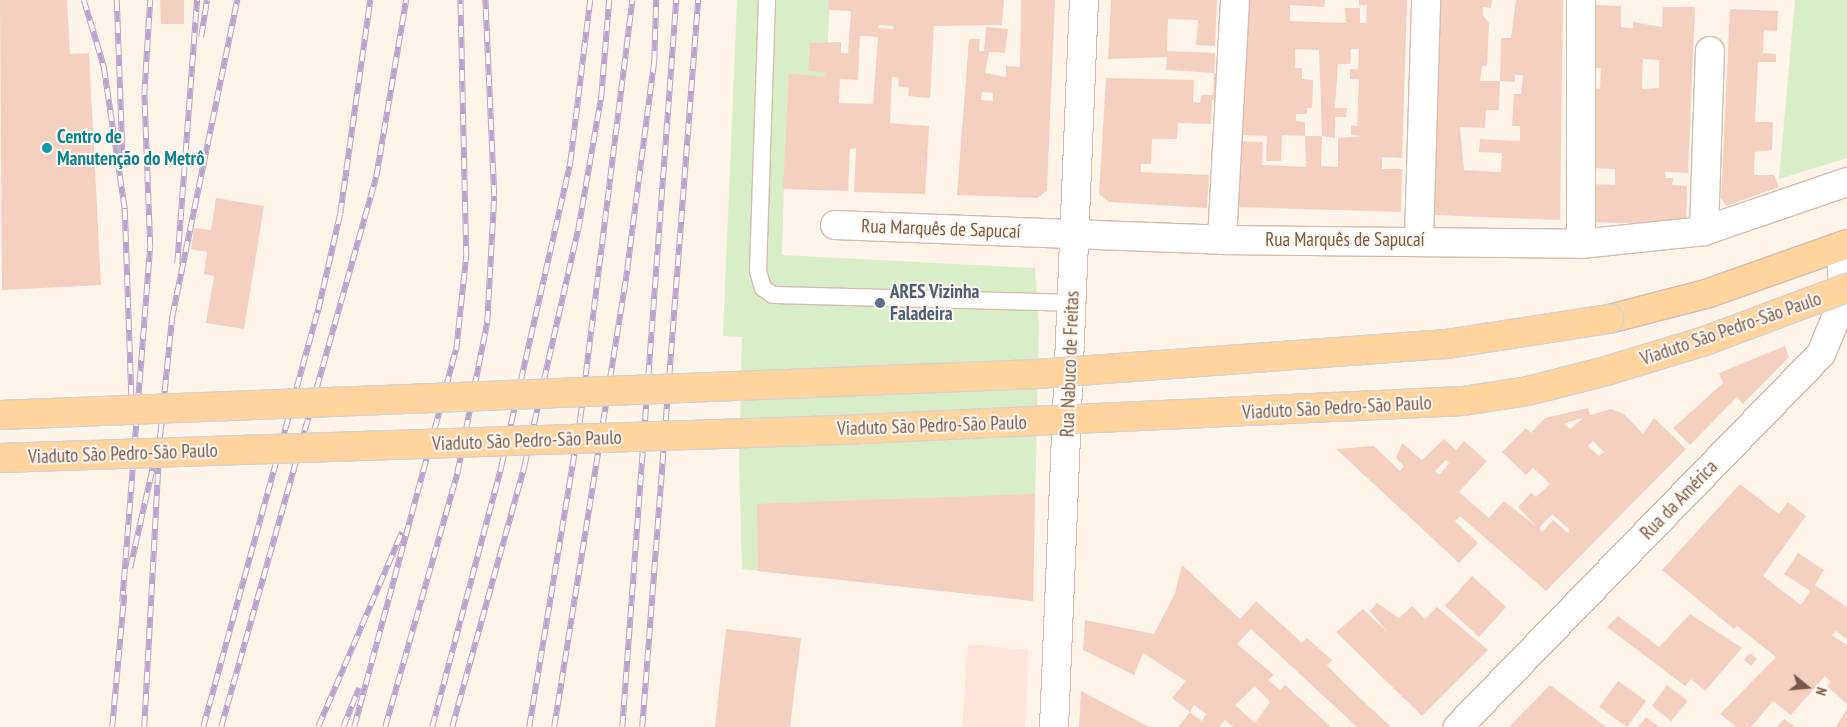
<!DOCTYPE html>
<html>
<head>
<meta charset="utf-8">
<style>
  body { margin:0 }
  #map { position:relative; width:1847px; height:727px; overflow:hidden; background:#fef4e9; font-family:"PT Sans Narrow",sans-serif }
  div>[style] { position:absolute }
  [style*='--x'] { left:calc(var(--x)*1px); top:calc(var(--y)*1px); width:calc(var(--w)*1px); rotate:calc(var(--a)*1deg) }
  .commercial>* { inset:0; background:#fee4dd }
  .green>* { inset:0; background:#d9edc6 }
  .building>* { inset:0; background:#f5d0bf }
  .roads { filter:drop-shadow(1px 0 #d4bdb0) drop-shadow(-1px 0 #d4bdb0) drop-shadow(0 1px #d4bdb0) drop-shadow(0 -1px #d4bdb0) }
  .service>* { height:16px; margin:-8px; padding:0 8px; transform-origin:8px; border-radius:8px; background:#fff }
  .minor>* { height:28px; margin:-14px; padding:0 14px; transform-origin:14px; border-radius:14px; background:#fff }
  .primary>* { height:28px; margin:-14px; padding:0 14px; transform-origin:14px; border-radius:14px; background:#ffd49f }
  .rail>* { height:5.5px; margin-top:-2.75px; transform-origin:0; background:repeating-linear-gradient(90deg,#fff8f1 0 11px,#b6a5ca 0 22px); box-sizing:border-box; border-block:1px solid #b6a5ca }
  .bridges { filter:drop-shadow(1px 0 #dad0cc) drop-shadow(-1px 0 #dad0cc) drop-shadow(0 1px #dad0cc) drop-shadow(0 -1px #dad0cc) }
  .primary-bridge>* { height:28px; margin:-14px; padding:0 14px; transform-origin:14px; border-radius:14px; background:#ffd49f }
  .dots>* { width:14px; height:14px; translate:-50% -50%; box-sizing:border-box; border:2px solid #fff8f1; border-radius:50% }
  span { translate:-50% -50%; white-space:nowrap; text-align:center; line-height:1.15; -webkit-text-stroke:4px #fff8f1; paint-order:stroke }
  .culture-label { font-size:19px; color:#0d838f; font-weight:700 }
  .left { translate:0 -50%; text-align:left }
  .street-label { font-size:19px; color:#7b584a }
  .service-label { font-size:19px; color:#4e5e75; font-weight:700 }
  .north { position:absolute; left:1782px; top:662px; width:50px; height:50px; -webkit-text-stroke:4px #fff8f1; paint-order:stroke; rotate:107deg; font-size:14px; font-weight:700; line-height:20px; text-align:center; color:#7b584a }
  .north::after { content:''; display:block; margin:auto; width:18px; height:22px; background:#7b584a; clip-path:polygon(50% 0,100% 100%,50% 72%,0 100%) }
</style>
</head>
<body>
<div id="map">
  <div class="commercial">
    <div style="clip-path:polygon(968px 644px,1029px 650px,1025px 727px,962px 727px)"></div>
  </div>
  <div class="green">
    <div style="clip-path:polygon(737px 0,830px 0,820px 187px,784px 186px,782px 255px,1035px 268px,1039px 326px,1033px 601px,742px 569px,739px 461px,742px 337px,723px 336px)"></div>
    <div style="clip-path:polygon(1795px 0,1847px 0,1847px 158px,1779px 179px)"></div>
  </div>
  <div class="building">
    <div style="clip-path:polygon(0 0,67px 0,70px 54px,89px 53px,101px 285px,2px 290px)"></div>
    <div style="clip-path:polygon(160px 0,184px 0,184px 24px,161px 24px)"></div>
    <div style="clip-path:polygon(evenodd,829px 0,1004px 0,1002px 25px,934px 26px,930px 98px,908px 96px,909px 88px,898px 86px,899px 78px,892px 77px,890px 123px,929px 126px,925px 194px,854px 192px,856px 148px,850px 149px,848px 191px,783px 189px,789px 73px,824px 77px,825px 72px,808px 71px,810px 43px,841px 42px,841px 53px,848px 53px,851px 11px,828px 10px,829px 0,879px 25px,893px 26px,894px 29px,878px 28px,879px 25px,829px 0,860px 36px,878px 37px,873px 104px,839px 103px,840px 79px,858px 80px,860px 36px)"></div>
    <div style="clip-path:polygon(evenodd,1021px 0,1055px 0,1047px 190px,1038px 198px,957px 195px,969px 39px,980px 39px,979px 51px,984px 51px,986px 27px,1008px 29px,1005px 53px,989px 52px,985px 73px,1006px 77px,1006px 66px,1020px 67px,1021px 0,982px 92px,993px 93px,993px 101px,981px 100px,982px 92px)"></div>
    <div style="clip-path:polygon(1111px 0,1217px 0,1215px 46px,1196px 45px,1198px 20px,1168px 19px,1167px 51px,1215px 53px,1214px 73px,1166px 70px,1167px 57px,1108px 59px)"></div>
    <div style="clip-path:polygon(1247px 0,1325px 0,1324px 7px,1290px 5px,1290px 21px,1346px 23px,1345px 8px,1360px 8px,1360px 23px,1366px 23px,1367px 5px,1359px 5px,1359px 0,1407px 0,1402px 158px,1382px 157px,1382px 169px,1402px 169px,1401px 212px,1238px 207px,1242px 141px,1263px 142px,1262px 165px,1306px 167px,1305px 136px,1322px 136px,1321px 166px,1338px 167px,1338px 138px,1364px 136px,1351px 135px,1351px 125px,1357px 126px,1359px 79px,1350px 79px,1350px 69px,1358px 69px,1359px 49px,1351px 49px,1350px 64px,1338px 64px,1335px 108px,1347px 108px,1346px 117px,1335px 117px,1335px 138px,1322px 136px,1319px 50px,1295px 49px,1295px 68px,1302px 68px,1302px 79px,1313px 80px,1312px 108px,1307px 108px,1307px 114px,1296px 114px,1296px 121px,1305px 122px,1305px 136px,1282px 135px,1281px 161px,1266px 161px,1267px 136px,1240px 135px)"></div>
    <div style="clip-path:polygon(evenodd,1438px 0,1492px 0,1491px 8px,1483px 7px,1483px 15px,1489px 23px,1487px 66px,1482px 66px,1480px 81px,1500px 81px,1501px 38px,1511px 38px,1516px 0,1563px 0,1560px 220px,1434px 215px,1438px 0,1515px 75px,1523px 75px,1521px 94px,1514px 94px,1512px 126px,1520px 126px,1520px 141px,1480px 139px,1479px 152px,1502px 153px,1501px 172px,1464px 170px,1460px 127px,1485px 128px,1486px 110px,1499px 110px,1500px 81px,1515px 82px,1515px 75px)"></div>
    <div style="clip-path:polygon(evenodd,1596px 5px,1621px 6px,1621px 27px,1633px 28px,1633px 22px,1662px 27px,1663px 7px,1695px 7px,1688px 173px,1665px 172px,1666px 178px,1673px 178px,1672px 185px,1687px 186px,1686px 225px,1590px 222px,1592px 184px,1615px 185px,1615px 169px,1592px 168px,1594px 88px,1600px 89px,1601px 68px,1594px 68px,1596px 5px,1643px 59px,1659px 60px,1659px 88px,1642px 89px,1643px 59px)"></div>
    <div style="clip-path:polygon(1730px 9px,1778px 11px,1777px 31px,1764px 30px,1763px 53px,1776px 54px,1776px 62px,1758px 62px,1755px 122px,1773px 122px,1772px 150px,1755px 152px,1754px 175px,1774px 175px,1779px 187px,1726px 206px,1721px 198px)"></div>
    <div style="clip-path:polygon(1214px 73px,1229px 75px,1228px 101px,1212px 100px,1211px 124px,1178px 123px,1177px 139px,1152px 139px,1151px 164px,1141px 164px,1141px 172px,1209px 175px,1207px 208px,1109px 202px,1099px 194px,1106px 78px,1194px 80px,1193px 102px,1200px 103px,1201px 95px,1213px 95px)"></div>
    <div style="clip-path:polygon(216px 198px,264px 206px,244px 329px,206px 323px,214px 276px,204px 274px,207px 252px,191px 249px,194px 228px,211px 230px)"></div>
    <div style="clip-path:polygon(1785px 346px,1789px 357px,1743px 404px,1737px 397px,1690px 445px,1673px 428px,1723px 383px,1719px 373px)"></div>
    <div style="clip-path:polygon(evenodd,1588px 408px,1590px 415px,1611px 409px,1624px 414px,1643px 434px,1654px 418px,1686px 449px,1546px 591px,1460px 516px,1455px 521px,1478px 543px,1459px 563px,1336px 449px,1374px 446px,1400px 471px,1404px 466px,1396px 458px,1402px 443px,1422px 460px,1444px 439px,1456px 450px,1464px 441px,1487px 461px,1459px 492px,1489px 518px,1504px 501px,1537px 527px,1518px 507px,1531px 493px,1536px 497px,1550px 484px,1533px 468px,1526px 475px,1502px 452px,1526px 428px,1531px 433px,1545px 418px,1588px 408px,1583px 418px,1570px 429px,1564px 424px,1575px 420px,1583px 418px,1588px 408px,1593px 441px,1604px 452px,1599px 456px,1588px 446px,1593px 441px,1588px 408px,1446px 460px,1449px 463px,1439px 475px,1435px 471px,1446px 460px,1588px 408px,1552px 514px,1570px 530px,1568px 533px,1553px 520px,1542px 532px,1539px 528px,1552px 514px)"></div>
    <div style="clip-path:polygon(1740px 484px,1779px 514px,1788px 502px,1806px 516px,1763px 576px,1801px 605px,1810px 591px,1784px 574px,1798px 553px,1824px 570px,1815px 585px,1847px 607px,1847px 639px,1836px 631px,1832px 635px,1847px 645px,1847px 704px,1827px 686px,1830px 682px,1825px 676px,1791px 715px,1773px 701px,1751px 727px,1736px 727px,1720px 714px,1776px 657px,1737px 626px,1734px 629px,1662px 570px)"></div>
    <div style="clip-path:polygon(1035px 494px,1033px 601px,758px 571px,757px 504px)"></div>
    <div style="clip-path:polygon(evenodd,1182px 565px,1240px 619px,1256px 601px,1302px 643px,1307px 638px,1332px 660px,1327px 665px,1344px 683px,1391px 727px,1357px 727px,1251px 629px,1237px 644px,1274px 675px,1268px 680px,1280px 690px,1285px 685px,1331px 727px,1233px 727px,1225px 720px,1219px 727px,1178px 727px,1190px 712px,1202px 721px,1206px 714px,1194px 705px,1190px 712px,1172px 698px,1186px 681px,1143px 653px,1134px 675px,1083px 650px,1085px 620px,1154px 634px,1175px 593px,1182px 565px,1255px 686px,1270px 702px,1255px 723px,1235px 705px,1255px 686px)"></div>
    <div style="clip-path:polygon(1472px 576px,1506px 607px,1479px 637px,1445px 606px)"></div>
    <div style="clip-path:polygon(1377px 603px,1399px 618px,1412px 606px,1425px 619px,1437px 607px,1488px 650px,1422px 716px,1336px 632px,1363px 609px,1388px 633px,1370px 611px)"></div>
    <div style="clip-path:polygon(1690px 614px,1742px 648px,1705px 691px,1691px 679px,1685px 686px,1607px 627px,1618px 616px,1659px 647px)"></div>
    <div style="clip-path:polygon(726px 629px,801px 638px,790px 727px,715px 727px)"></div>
    <div style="clip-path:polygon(1750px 653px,1757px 659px,1751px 666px,1744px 660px)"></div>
    <div style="clip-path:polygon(1618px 681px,1646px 701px,1627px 727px,1599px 707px)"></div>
    <div style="clip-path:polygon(1550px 685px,1606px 727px,1509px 727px)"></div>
    <div style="clip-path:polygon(1667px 685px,1688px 701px,1671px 721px,1652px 706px)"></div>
    <div style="clip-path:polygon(1081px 691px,1149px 727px,1079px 727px)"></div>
    <div style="clip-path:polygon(1847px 709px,1847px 727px,1836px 727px)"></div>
    <div style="clip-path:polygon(1646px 717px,1659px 727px,1638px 727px)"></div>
    <div style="clip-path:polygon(1784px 719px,1795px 727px,1777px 727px)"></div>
  </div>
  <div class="roads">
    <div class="service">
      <div style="--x:767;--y:0;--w:271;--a:91.9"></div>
      <div style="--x:758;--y:271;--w:18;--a:74"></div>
      <div style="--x:763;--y:288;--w:12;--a:35"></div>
      <div style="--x:773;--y:295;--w:298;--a:1.5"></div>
    </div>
    <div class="minor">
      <div style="--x:835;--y:225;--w:387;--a:2.2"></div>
      <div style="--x:1222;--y:240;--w:359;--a:0.6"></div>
      <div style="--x:1581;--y:244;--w:124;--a:-6"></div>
      <div style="--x:1704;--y:231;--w:151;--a:-18.9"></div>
      <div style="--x:1704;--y:231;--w:180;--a:-88.1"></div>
      <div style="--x:1222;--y:240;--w:240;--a:-86.9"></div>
      <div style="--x:1419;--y:240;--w:240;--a:-88.3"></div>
      <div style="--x:1581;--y:244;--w:244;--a:-90"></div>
      <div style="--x:1054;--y:727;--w:728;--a:-87.64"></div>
      <div style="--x:1458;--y:727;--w:520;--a:-45.78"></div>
      <div style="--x:1821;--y:354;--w:55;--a:-67.6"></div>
      <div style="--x:1842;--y:303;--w:57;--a:-90"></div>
    </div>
    <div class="primary">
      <div style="--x:1609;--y:319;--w:100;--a:-14.5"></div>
      <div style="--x:1706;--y:294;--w:150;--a:-19.5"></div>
    </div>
  </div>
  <div class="rail">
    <div style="--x:84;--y:0;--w:70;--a:73.4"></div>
    <div style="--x:104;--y:67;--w:144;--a:81.6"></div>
    <div style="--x:125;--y:209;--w:199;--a:88"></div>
    <div style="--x:117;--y:0;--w:160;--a:87.9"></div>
    <div style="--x:201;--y:37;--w:37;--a:-81"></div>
    <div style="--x:177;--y:264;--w:265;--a:-85.7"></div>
    <div style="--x:130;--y:568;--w:105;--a:-77.3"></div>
    <div style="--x:122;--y:602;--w:355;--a:-85.5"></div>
    <div style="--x:150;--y:248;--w:153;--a:-92.2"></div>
    <div style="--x:144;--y:95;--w:95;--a:-86.4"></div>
    <div style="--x:112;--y:727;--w:133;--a:-84.8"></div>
    <div style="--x:144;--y:727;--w:292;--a:-86.9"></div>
    <div style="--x:160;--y:435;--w:119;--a:-84.2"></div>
    <div style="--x:172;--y:317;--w:324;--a:-78.4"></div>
    <div style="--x:203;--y:727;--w:433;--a:-74.6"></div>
    <div style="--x:318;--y:310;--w:98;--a:-77.1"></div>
    <div style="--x:340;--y:214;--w:216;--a:-82"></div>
    <div style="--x:221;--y:727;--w:571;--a:-74.26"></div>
    <div style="--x:376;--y:177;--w:180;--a:-80.4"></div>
    <div style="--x:318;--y:727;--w:212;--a:-66.7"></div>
    <div style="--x:343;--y:727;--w:42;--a:-67.7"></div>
    <div style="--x:354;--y:727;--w:391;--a:-74.9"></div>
    <div style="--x:456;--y:350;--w:94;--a:-83.9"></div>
    <div style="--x:466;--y:257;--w:257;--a:-91.3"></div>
    <div style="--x:385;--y:727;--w:263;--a:-74.1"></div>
    <div style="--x:457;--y:474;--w:155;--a:-78.8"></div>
    <div style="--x:487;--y:322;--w:126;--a:-86.8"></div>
    <div style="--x:494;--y:196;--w:196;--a:-92.6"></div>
    <div style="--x:432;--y:727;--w:269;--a:-75.1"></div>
    <div style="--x:501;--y:467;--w:312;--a:-77.2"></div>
    <div style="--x:570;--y:163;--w:164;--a:-83"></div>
    <div style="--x:452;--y:727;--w:270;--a:-74.5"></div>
    <div style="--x:524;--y:467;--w:243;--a:-77.2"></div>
    <div style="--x:578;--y:230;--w:135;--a:-80.2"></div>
    <div style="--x:601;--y:97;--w:97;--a:-85.3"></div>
    <div style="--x:529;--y:727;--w:312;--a:-80.6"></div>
    <div style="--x:580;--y:419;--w:422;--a:-82.9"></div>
    <div style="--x:554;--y:727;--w:464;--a:-80.9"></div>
    <div style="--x:627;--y:269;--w:209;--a:-82.6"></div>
    <div style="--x:654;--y:62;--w:62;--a:-88.2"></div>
    <div style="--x:622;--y:727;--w:729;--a:-85.75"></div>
    <div style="--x:642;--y:727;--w:729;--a:-85.6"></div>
  </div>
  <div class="bridges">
    <div class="primary-bridge">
      <div style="--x:0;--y:415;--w:1038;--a:-2.26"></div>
      <div style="--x:1037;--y:374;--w:411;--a:-4.2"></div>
      <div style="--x:1447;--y:344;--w:164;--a:-8.8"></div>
      <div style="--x:0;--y:458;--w:841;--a:-1.91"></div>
      <div style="--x:841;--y:430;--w:623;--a:-2.67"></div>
      <div style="--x:1463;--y:401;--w:66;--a:-8.7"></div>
      <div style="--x:1528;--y:391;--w:81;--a:-14.4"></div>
      <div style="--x:1606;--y:371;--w:103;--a:-16.9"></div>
      <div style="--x:1705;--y:341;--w:152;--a:-20.5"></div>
    </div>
  </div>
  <div class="dots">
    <div style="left:47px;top:148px;background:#0f9aa8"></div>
    <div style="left:880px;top:303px;background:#5c6f8a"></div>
  </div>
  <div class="culture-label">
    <span class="left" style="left:57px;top:148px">Centro de<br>Manutenção do Metrô</span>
  </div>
  <div class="street-label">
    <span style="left:941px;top:229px;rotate:2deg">Rua Marquês de Sapucaí</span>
    <span style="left:1345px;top:240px">Rua Marquês de Sapucaí</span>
    <span style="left:1731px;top:329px;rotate:-19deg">Viaduto São Pedro-São Paulo</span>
    <span style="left:1070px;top:364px;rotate:-88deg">Rua Nabuco de Freitas</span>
    <span style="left:1337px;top:408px;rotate:-3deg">Viaduto São Pedro-São Paulo</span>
    <span style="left:932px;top:426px;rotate:-2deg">Viaduto São Pedro-São Paulo</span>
    <span style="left:527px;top:441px;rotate:-2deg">Viaduto São Pedro-São Paulo</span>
    <span style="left:123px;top:454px;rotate:-2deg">Viaduto São Pedro-São Paulo</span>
    <span style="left:1679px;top:500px;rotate:-46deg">Rua da América</span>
  </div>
  <div class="service-label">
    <span class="left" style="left:890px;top:303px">ARES Vizinha<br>Faladeira</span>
  </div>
  <div class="north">N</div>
</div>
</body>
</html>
